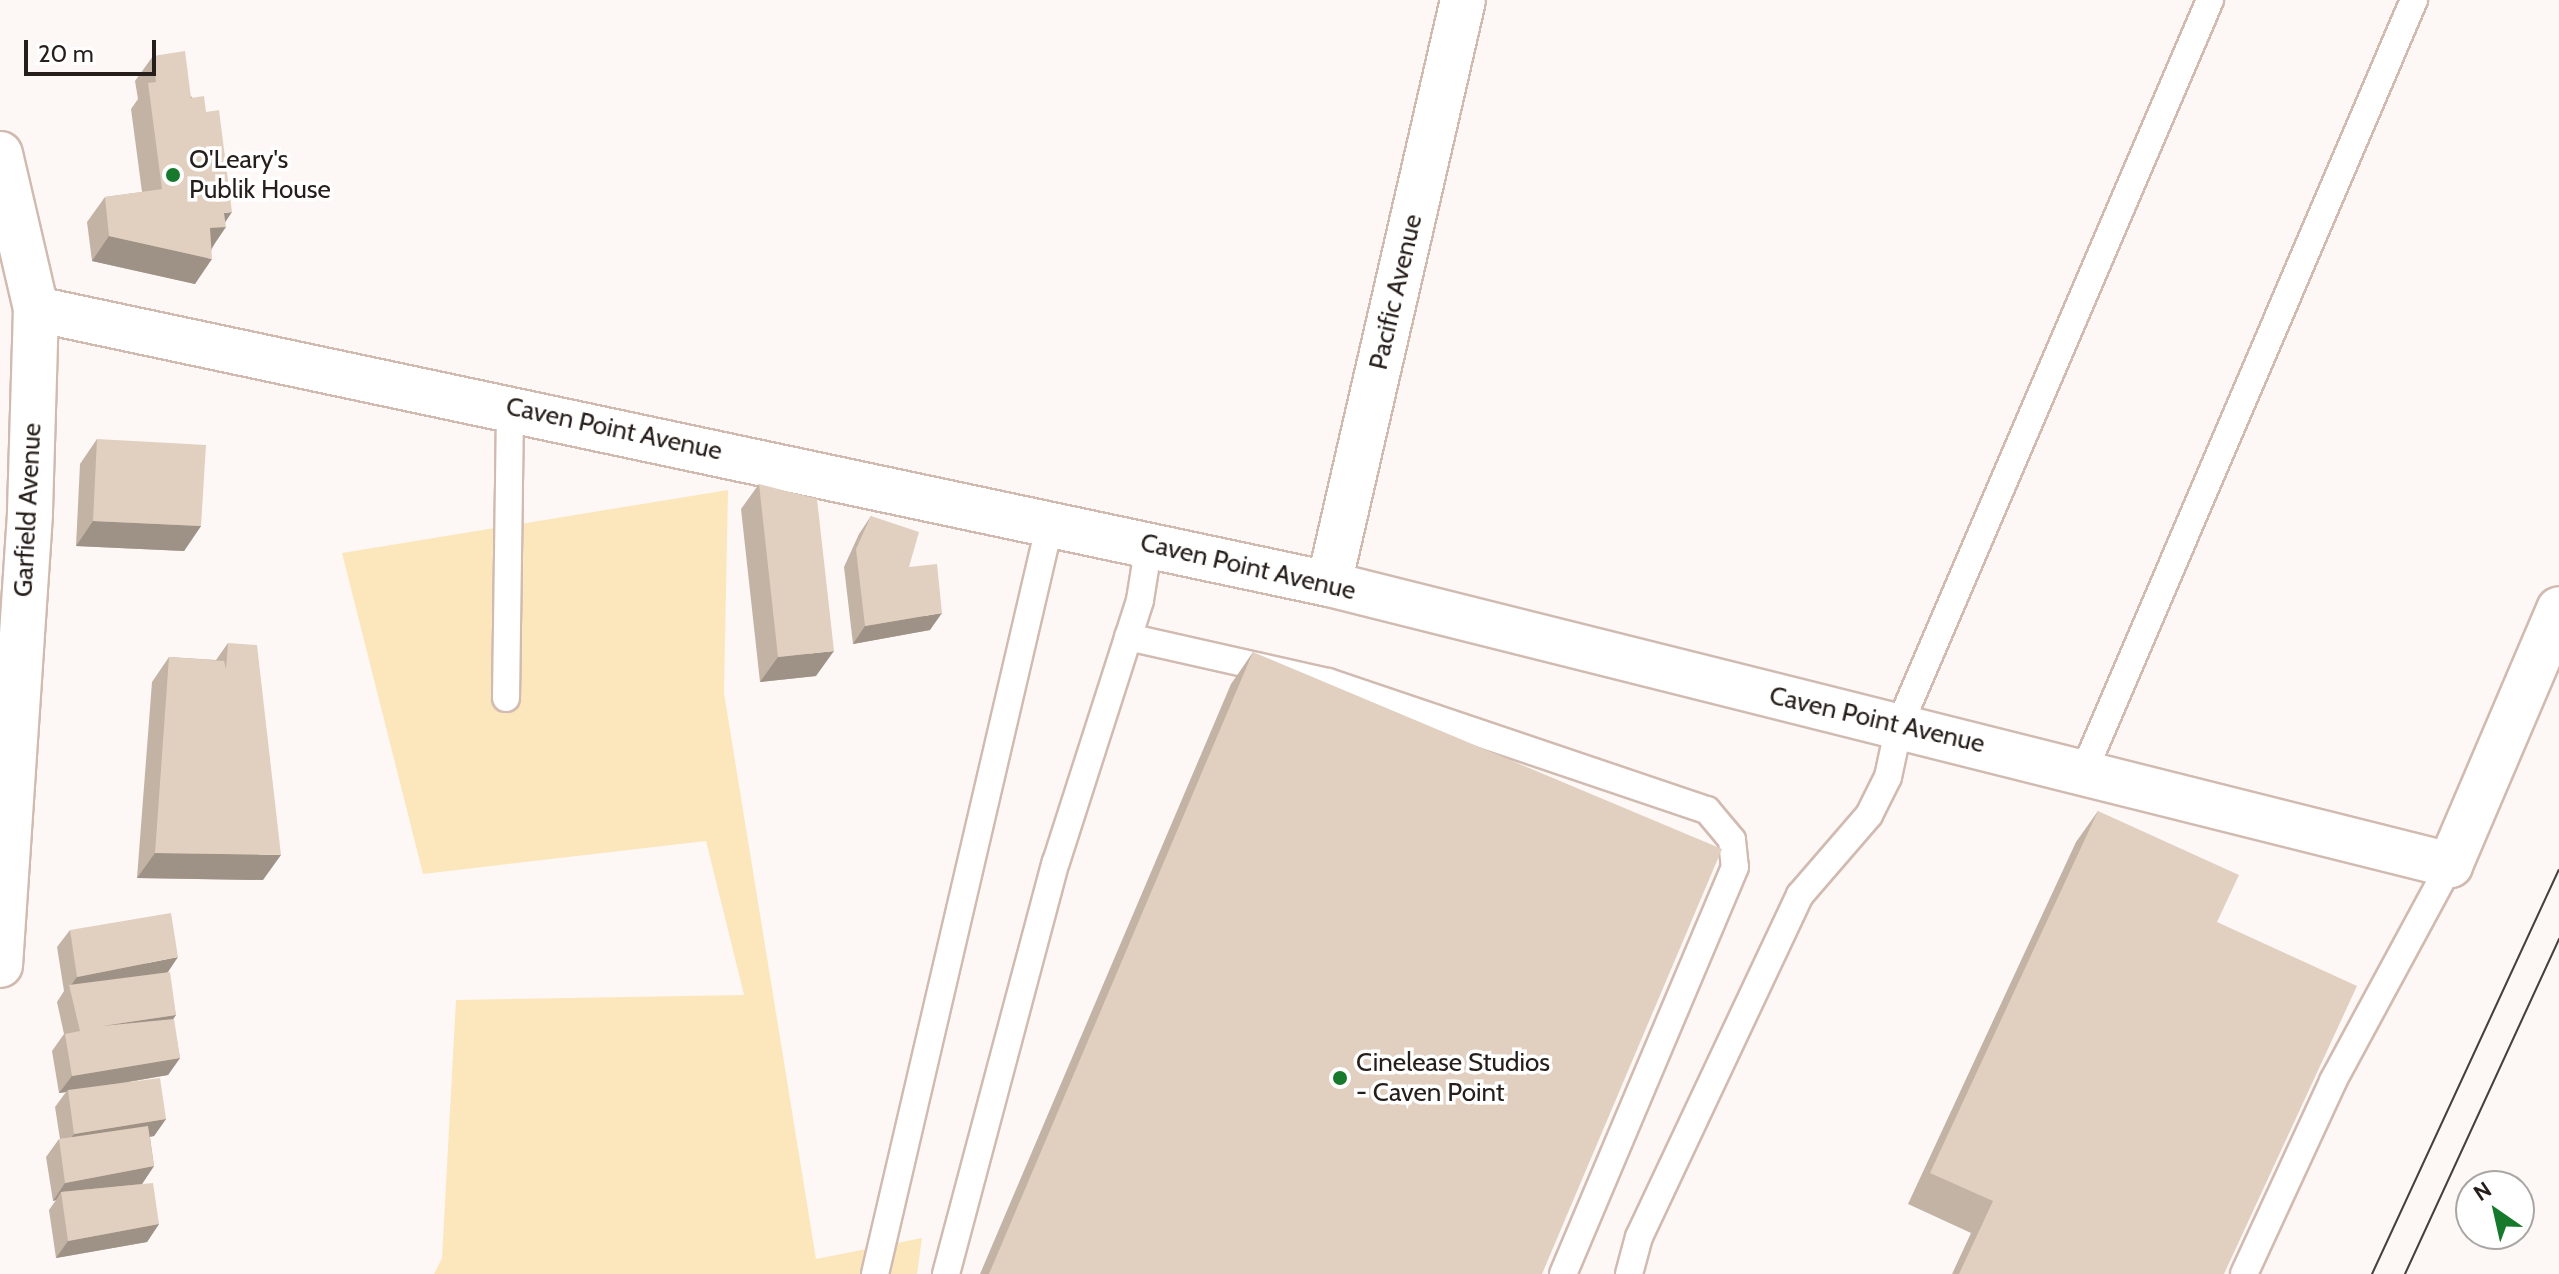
<!DOCTYPE html>
<html>
<head>
<meta charset="utf-8">
<style>
  body { margin:0 }
  #map { position:relative; width:2559px; height:1274px; overflow:hidden; background:#fdf8f6; font-family:Cabin,sans-serif }
  div>[style] { position:absolute }
  [style*='--x'] { left:calc(var(--x)*1px); top:calc(var(--y)*1px); width:calc(var(--w)*1px); rotate:calc(var(--a)*1deg) }
  .green>* { inset:0; background:#fce7bc }
  .roads { filter:drop-shadow(2px 0 #d1bbb1) drop-shadow(-2px 0 #d1bbb1) drop-shadow(0 2px #d1bbb1) drop-shadow(0 -2px #d1bbb1) }
  .lane>* { height:26px; margin:-13px; padding:0 13px; transform-origin:13px; border-radius:13px; background:#fff }
  .street>* { height:44px; margin:-22px; padding:0 22px; transform-origin:22px; border-radius:22px; background:#fff }
  .secondary>* { height:44px; margin:-22px; padding:0 22px; transform-origin:22px; border-radius:22px; background:#fff }
  .tram>* { height:2px; margin:-1px; padding:0 1px; transform-origin:1px; border-radius:1px; background:#473f3c }
  .wall>* { inset:0; background:#c2b3a5 }
  .shaded-wall>* { inset:0; background:#9e9286 }
  .building>* { inset:0; background:#e1d0c0 }
  .dots>* { width:22px; height:22px; translate:-50% -50%; box-sizing:border-box; border:4px solid #fff; border-radius:50% }
  span { translate:-50% -50%; white-space:nowrap; text-align:center; line-height:1.15; -webkit-text-stroke:7px #fff; paint-order:stroke }
  .poi-label { font-size:26px; color:#261e1a }
  .left { translate:0 -50%; text-align:left }
  .street-label { font-size:26px; color:#261e1a }
  .north { position:absolute; left:2455px; top:1170px; width:80px; height:80px; box-sizing:border-box; background:#fff; border:2px solid #a8a5a3; border-radius:50%; rotate:326deg; font-size:22px; font-weight:700; line-height:32px; text-align:center; color:#261e1a }
  .north::after { content:''; display:block; margin:auto; width:28px; height:36px; background:#16792b; clip-path:polygon(50% 0,100% 100%,50% 72%,0 100%) }
  .scale { position:absolute; left:24px; top:40px; width:132px; height:36px; box-sizing:border-box; border:4px solid #261e1a; border-top:0; padding-left:10px; font-size:24px; line-height:28px; white-space:nowrap; color:#261e1a; -webkit-text-stroke:6px #fff; paint-order:stroke }
</style>
</head>
<body>
<div id="map">
  <div class="green">
    <div style="clip-path:polygon(728px 490px,724px 693px,816px 1259px,922px 1238px,917px 1274px,434px 1274px,442px 1258px,456px 1000px,744px 995px,706px 841px,423px 874px,342px 553px)"></div>
  </div>
  <div class="roads">
    <div class="lane">
      <div style="--x:1128;--y:637;--w:205;--a:12.7"></div>
      <div style="--x:1328;--y:682;--w:400;--a:18.7"></div>
      <div style="--x:1707;--y:810;--w:39;--a:50"></div>
      <div style="--x:1732;--y:840;--w:27;--a:84"></div>
      <div style="--x:1735;--y:867;--w:442;--a:112.9"></div>
      <div style="--x:506;--y:698;--w:290;--a:-89.2"></div>
      <div style="--x:2084;--y:771;--w:839;--a:-66.83"></div>
      <div style="--x:875;--y:1274;--w:771;--a:-76.88"></div>
      <div style="--x:946;--y:1274;--w:426;--a:-75.1"></div>
      <div style="--x:1056;--y:862;--w:275;--a:-72.2"></div>
      <div style="--x:1140;--y:600;--w:57;--a:-80.9"></div>
      <div style="--x:1629;--y:1274;--w:38;--a:-75"></div>
      <div style="--x:1639;--y:1237;--w:378;--a:-64.8"></div>
      <div style="--x:1800;--y:895;--w:106;--a:-49.2"></div>
      <div style="--x:1869;--y:815;--w:42;--a:-63.4"></div>
      <div style="--x:1888;--y:777;--w:52;--a:-77.8"></div>
      <div style="--x:1899;--y:726;--w:790;--a:-66.81"></div>
      <div style="--x:2244;--y:1274;--w:213;--a:-65.2"></div>
      <div style="--x:2333;--y:1081;--w:246;--a:-61.6"></div>
    </div>
    <div class="street">
      <div style="--x:1329;--y:584;--w:1156;--a:14.07"></div>
      <div style="--x:2450;--y:865;--w:278;--a:-66.9"></div>
    </div>
    <div class="secondary">
      <div style="--x:0;--y:154;--w:159;--a:76.9"></div>
      <div style="--x:36;--y:309;--w:205;--a:91.7"></div>
      <div style="--x:30;--y:514;--w:452;--a:93.8"></div>
      <div style="--x:36;--y:309;--w:1322;--a:12.01"></div>
      <div style="--x:1329;--y:584;--w:599;--a:-77.08"></div>
    </div>
  </div>
  <div class="tram">
    <div style="--x:2372;--y:1274;--w:445;--a:-65.2"></div>
    <div style="--x:2405;--y:1274;--w:369;--a:-65.3"></div>
  </div>
  <div class="wall">
    <div style="clip-path:polygon(153px 56px,206px 112px,225px 222px,195px 284px,92px 261px,87px 222px,105px 197px,142px 192px,131px 109px,138px 99px,135px 81px)"></div>
    <div style="clip-path:polygon(97px 439px,201px 526px,184px 551px,76px 546px,80px 464px)"></div>
    <div style="clip-path:polygon(759px 484px,816px 676px,760px 682px,741px 509px)"></div>
    <div style="clip-path:polygon(871px 516px,909px 567px,930px 630px,853px 644px,844px 567px,859px 534px)"></div>
    <div style="clip-path:polygon(228px 643px,263px 880px,137px 878px,152px 682px,169px 657px,216px 660px)"></div>
    <div style="clip-path:polygon(1253px 652px,1542px 1274px,980px 1274px,1231px 684px)"></div>
    <div style="clip-path:polygon(2098px 811px,2217px 922px,2224px 1274px,1952px 1274px,1971px 1233px,1908px 1204px,2076px 842px)"></div>
    <div style="clip-path:polygon(70px 930px,167px 973px,176px 1015px,173px 1019px,180px 1058px,168px 1075px,129px 1082px,166px 1119px,154px 1136px,150px 1137px,154px 1166px,142px 1184px,159px 1224px,147px 1242px,56px 1258px,49px 1210px,56px 1200px,53px 1201px,46px 1157px,59px 1139px,60px 1139px,55px 1107px,66px 1092px,59px 1093px,52px 1051px,64px 1034px,57px 1002px,64px 991px,57px 947px)"></div>
  </div>
  <div class="shaded-wall">
    <div style="clip-path:polygon(232px 212px,222px 227px,226px 227px,209px 252px,210px 228px,224px 213px)"></div>
    <div style="clip-path:polygon(109px 236px,212px 259px,195px 284px,92px 261px)"></div>
    <div style="clip-path:polygon(93px 521px,201px 526px,184px 551px,76px 546px)"></div>
    <div style="clip-path:polygon(942px 613px,930px 630px,853px 644px,865px 626px)"></div>
    <div style="clip-path:polygon(834px 651px,816px 676px,760px 682px,778px 657px)"></div>
    <div style="clip-path:polygon(155px 853px,281px 855px,263px 880px,137px 878px)"></div>
    <div style="clip-path:polygon(178px 957px,166px 975px,69px 988px,77px 977px)"></div>
    <div style="clip-path:polygon(176px 1015px,164px 1032px,102px 1026px)"></div>
    <div style="clip-path:polygon(180px 1058px,168px 1075px,68px 1092px,68px 1090px,66px 1092px,59px 1093px,72px 1076px)"></div>
    <div style="clip-path:polygon(166px 1119px,154px 1136px,62px 1151px,74px 1134px)"></div>
    <div style="clip-path:polygon(154px 1166px,142px 1184px,61px 1192px,56px 1200px,53px 1201px,65px 1183px)"></div>
    <div style="clip-path:polygon(159px 1224px,147px 1242px,56px 1258px,68px 1241px)"></div>
  </div>
  <div class="building">
    <div style="clip-path:polygon(185px 51px,191px 98px,204px 96px,206px 112px,219px 110px,232px 212px,224px 213px,226px 227px,210px 228px,212px 259px,109px 236px,105px 197px,162px 189px,148px 83px,156px 82px,153px 56px)"></div>
    <div style="clip-path:polygon(97px 439px,206px 445px,201px 526px,93px 521px)"></div>
    <div style="clip-path:polygon(759px 484px,817px 499px,834px 651px,778px 657px)"></div>
    <div style="clip-path:polygon(871px 516px,919px 532px,909px 567px,937px 564px,942px 613px,865px 626px,856px 549px)"></div>
    <div style="clip-path:polygon(228px 643px,257px 645px,281px 855px,155px 853px,169px 657px,224px 661px,226px 669px)"></div>
    <div style="clip-path:polygon(1253px 652px,1722px 849px,1542px 1274px,989px 1274px)"></div>
    <div style="clip-path:polygon(2098px 811px,2239px 875px,2217px 922px,2357px 986px,2224px 1274px,1959px 1274px,1993px 1201px,1930px 1173px)"></div>
    <div style="clip-path:polygon(171px 913px,178px 957px,77px 977px,70px 930px)"></div>
    <div style="clip-path:polygon(170px 972px,176px 1015px,102px 1026px,174px 1019px,180px 1058px,72px 1076px,65px 1034px,80px 1031px,69px 985px)"></div>
    <div style="clip-path:polygon(160px 1078px,166px 1119px,74px 1134px,68px 1090px)"></div>
    <div style="clip-path:polygon(148px 1126px,154px 1166px,65px 1183px,59px 1139px)"></div>
    <div style="clip-path:polygon(153px 1183px,159px 1224px,68px 1241px,61px 1192px)"></div>
  </div>
  <div class="dots">
    <div style="left:173px;top:175px;background:#16792b"></div>
    <div style="left:1340px;top:1078px;background:#16792b"></div>
  </div>
  <div class="poi-label">
    <span class="left" style="left:189px;top:175px">O'Leary's<br>Publik House</span>
    <span class="left" style="left:1356px;top:1078px">Cinelease Studios<br>- Caven Point</span>
  </div>
  <div class="street-label">
    <span style="left:1396px;top:292px;rotate:-77deg">Pacific Avenue</span>
    <span style="left:614px;top:429px;rotate:12deg">Caven Point Avenue</span>
    <span style="left:28px;top:510px;rotate:-87deg">Garfield Avenue</span>
    <span style="left:1248px;top:567px;rotate:13deg">Caven Point Avenue</span>
    <span style="left:1877px;top:720px;rotate:13deg">Caven Point Avenue</span>
  </div>
  <div class="north">N</div>
  <div class="scale">20 m</div>
</div>
</body>
</html>
